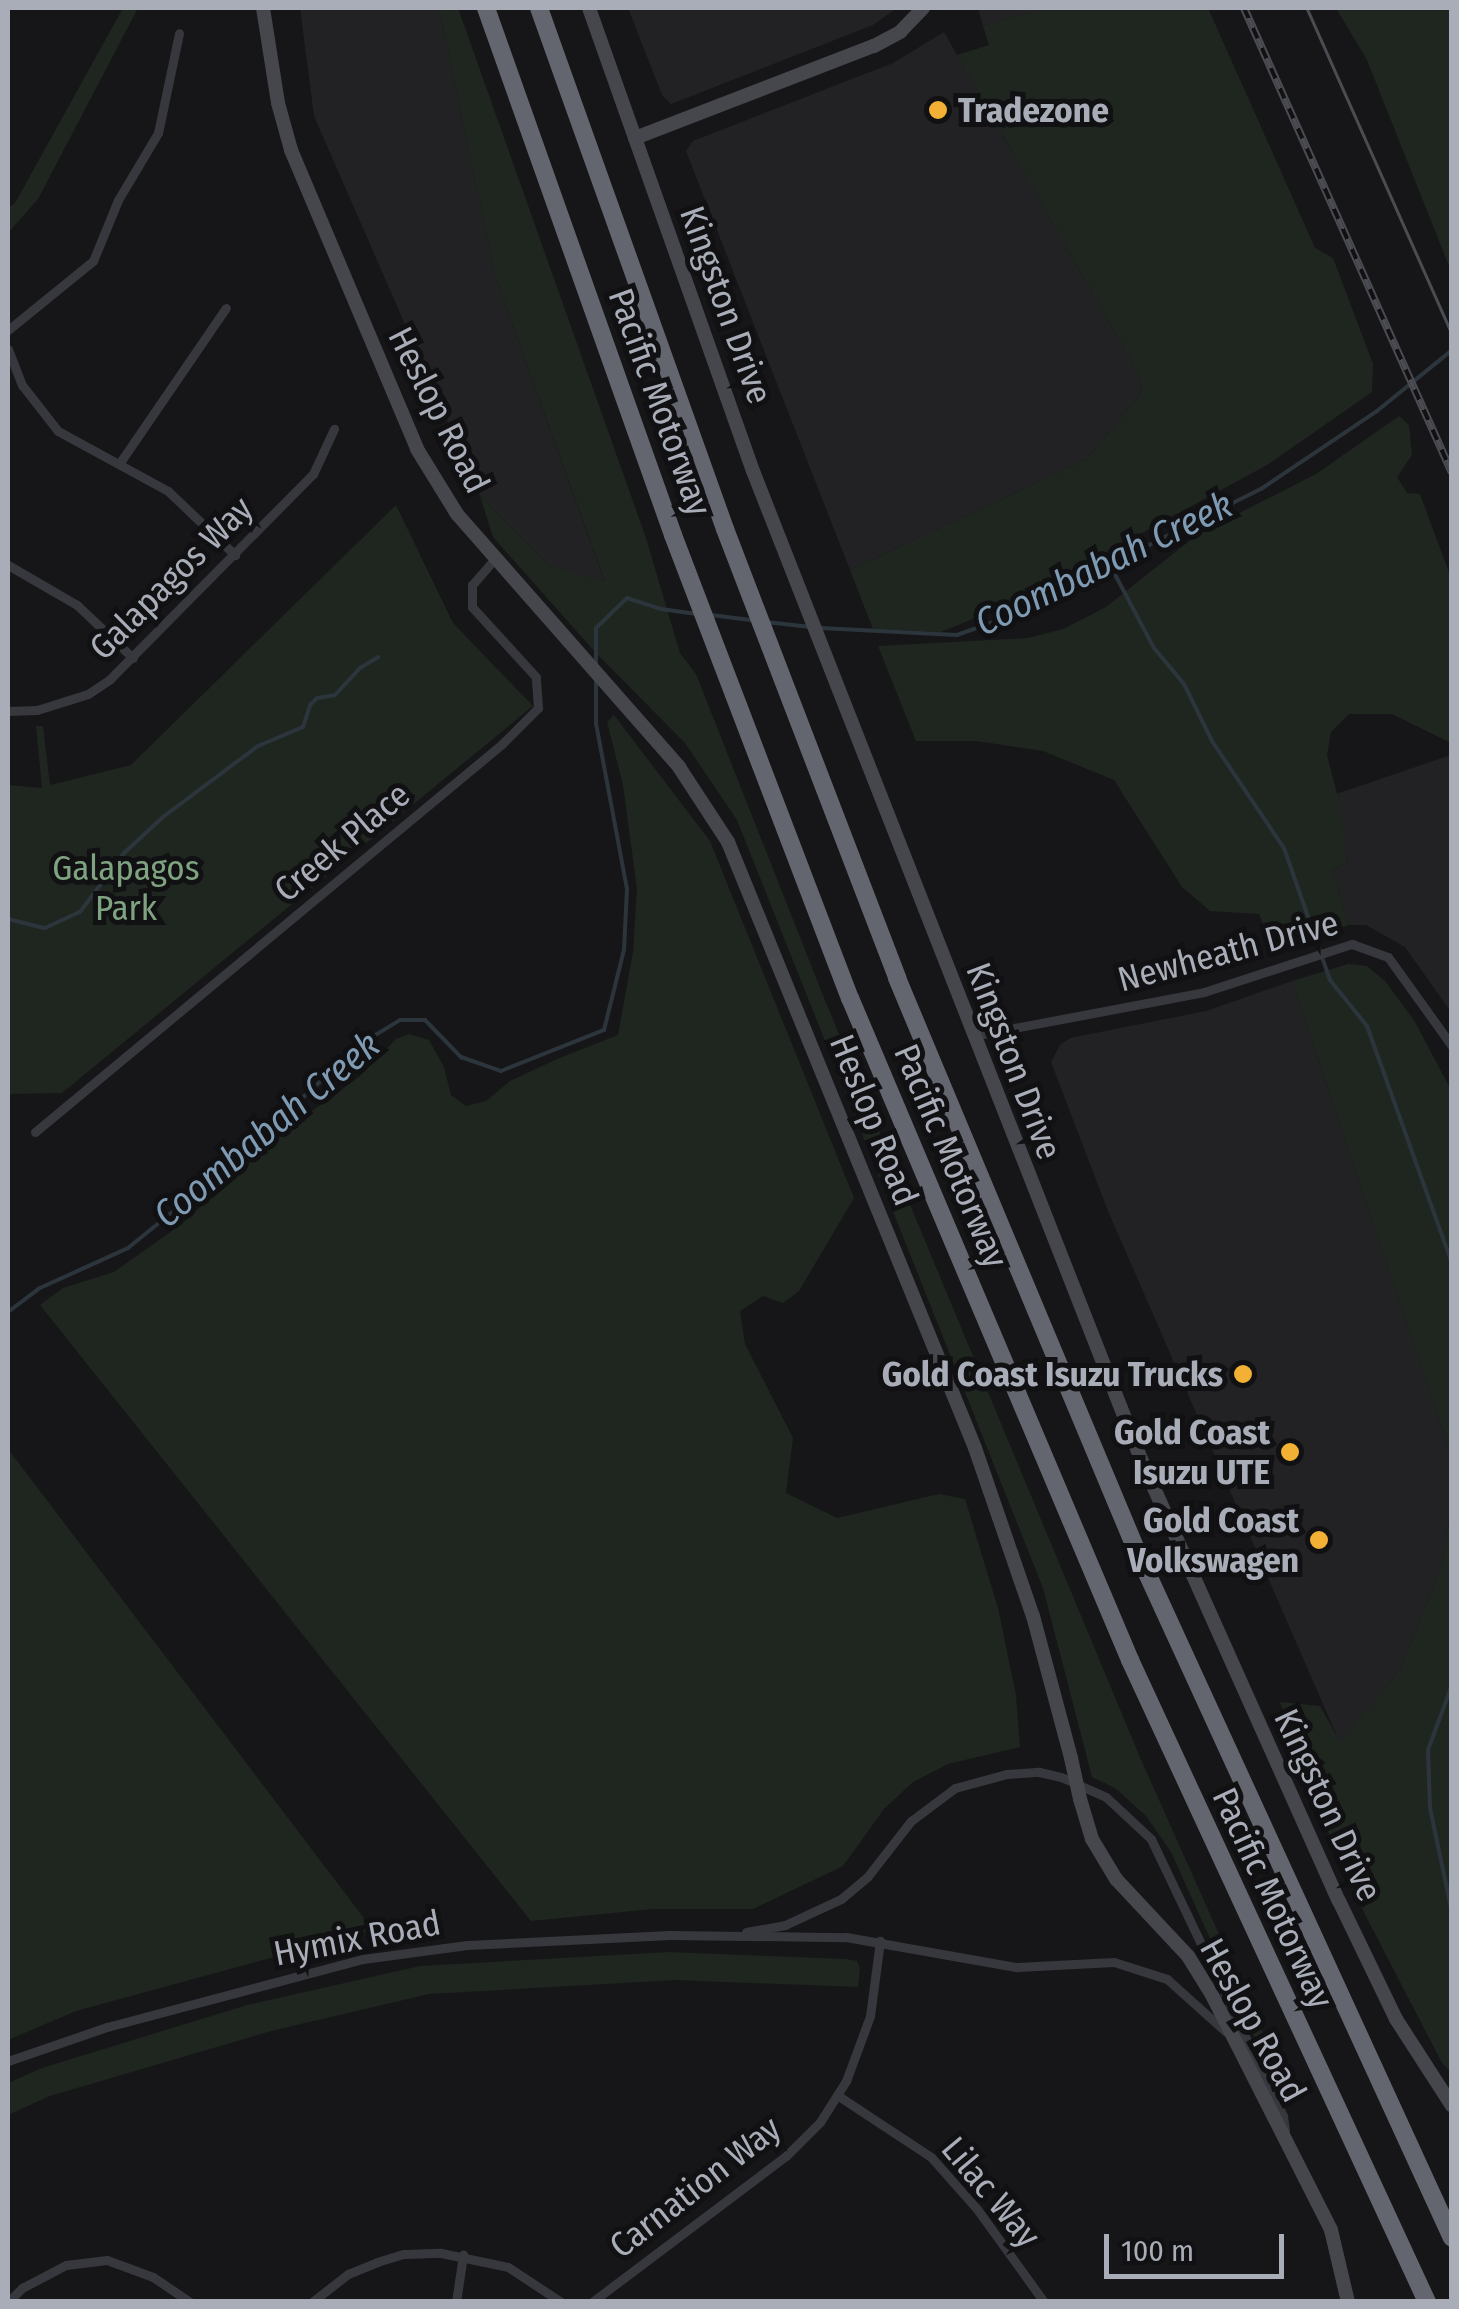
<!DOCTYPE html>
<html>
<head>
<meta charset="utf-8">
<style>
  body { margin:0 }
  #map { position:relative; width:1459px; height:2309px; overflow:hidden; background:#161618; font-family:"Fira Sans Condensed",sans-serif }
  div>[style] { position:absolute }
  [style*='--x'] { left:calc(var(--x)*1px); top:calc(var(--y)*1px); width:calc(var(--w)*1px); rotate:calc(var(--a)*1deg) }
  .built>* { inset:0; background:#222225 }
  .green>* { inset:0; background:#1e261f }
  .stream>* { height:4px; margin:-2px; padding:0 2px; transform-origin:2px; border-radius:2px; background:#2c353c }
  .street>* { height:9px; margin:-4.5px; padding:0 4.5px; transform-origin:4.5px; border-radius:4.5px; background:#37383d }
  .secondary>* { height:14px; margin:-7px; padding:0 7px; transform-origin:7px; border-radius:7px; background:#45474d }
  .highway>* { height:18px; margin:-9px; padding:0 9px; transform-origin:9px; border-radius:9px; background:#63666e }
  .tram>* { height:2.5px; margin:-1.25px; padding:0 1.25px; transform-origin:1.25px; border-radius:1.25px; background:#4a4c52 }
  .rail>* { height:8px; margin-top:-4px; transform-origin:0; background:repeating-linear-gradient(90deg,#111113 0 11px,#4a4c52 0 22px); box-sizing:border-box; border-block:2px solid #4a4c52 }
  .secondary-bridge>* { height:14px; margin:-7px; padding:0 7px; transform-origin:7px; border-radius:7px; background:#45474d }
  .dots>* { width:28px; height:28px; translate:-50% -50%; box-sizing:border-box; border:5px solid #111113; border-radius:50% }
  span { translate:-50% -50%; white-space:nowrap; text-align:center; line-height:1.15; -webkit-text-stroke:10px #111113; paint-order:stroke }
  .poi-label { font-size:35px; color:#a8adb8; font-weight:700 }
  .left { translate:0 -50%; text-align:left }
  .right { translate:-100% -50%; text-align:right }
  .street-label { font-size:35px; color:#a8adb8 }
  .park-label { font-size:35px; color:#7fa381 }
  .water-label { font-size:38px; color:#7f9bb3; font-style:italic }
  .frame { position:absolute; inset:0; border:10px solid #a8adb8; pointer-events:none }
  .scale { position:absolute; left:1104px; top:2234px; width:180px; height:45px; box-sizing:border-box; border:5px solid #a8adb8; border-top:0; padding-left:12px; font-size:30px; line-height:35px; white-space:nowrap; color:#a8adb8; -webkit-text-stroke:8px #111113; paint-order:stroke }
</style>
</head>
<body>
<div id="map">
  <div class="built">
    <div style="clip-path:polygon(300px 8px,439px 8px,495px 275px,605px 583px,550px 566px,480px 496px,314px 116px)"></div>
    <div style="clip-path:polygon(628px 8px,897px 8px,873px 25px,671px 104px,662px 95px)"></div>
    <div style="clip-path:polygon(978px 8px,1047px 8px,983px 26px)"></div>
    <div style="clip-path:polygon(944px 32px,1140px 376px,1142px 392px,1087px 459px,850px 570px,686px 151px,693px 141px,893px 63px)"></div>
    <div style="clip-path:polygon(1451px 755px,1451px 1012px,1405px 947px,1366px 925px,1349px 925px,1332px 870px,1347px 863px,1336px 794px)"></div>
    <div style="clip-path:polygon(1292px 981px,1451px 1454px,1451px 1512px,1442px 1565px,1400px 1670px,1340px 1743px,1108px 1211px,1051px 1062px,1060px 1045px,1070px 1038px,1206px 1011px)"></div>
  </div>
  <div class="green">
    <div style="clip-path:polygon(123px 8px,138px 8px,38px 199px,8px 233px,8px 208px,15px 203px)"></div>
    <div style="clip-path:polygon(439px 8px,458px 8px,646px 538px,680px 653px,696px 674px,824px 998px,1139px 1755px,1280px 2071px,1272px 2076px,1171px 1852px,1146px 1816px,1115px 1788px,1092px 1777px,1043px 1588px,737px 820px,685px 743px,596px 653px,493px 537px,480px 496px,550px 566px,605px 582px,495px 275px)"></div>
    <div style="clip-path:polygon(1047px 8px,1208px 8px,1315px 248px,1333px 258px,1373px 364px,1372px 392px,1267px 465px,1017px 601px,941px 632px,873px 629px,850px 570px,1087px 459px,1142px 392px,1140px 376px,957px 55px,989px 45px,983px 26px)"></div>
    <div style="clip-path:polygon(1336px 8px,1451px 8px,1451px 271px,1367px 60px)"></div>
    <div style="clip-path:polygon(1399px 416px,1409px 425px,1412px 455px,1397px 477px,1407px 493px,1420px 494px,1451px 578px,1451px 743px,1392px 714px,1349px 714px,1331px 732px,1327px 755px,1340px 805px,1347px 863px,1332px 870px,1349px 925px,1273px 948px,1259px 914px,1210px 911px,1182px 887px,1114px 780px,1043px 751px,976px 741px,916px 741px,878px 646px,1028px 638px,1063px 629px,1106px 607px,1198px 534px,1316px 474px)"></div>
    <div style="clip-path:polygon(396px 505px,453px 623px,533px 706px,62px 1093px,8px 1094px,8px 785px,42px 788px,36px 726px,43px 726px,50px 785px,131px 765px)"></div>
    <div style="clip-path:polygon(614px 715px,710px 841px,854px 1198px,799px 1291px,783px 1303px,763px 1296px,740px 1311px,745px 1344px,793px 1438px,786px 1493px,837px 1518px,939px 1494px,965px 1499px,998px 1608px,1016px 1695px,1020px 1747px,948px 1764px,913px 1782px,884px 1809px,843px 1866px,753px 1909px,653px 1909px,531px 1921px,40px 1305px,63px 1288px,114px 1272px,183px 1223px,276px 1137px,359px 1077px,396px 1039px,409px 1034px,429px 1040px,444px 1067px,451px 1095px,466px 1106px,486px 1101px,510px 1081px,557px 1059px,618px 1035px,633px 952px,637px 889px,623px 785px,607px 722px)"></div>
    <div style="clip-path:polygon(1348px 964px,1367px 966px,1385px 981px,1414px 1020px,1451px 1090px,1451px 1454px,1292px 981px)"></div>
    <div style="clip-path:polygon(8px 1449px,373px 1930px,76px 2011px,8px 2040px)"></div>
    <div style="clip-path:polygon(1451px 1512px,1451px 2072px,1442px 2063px,1356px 1897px,1314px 1799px,1280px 1702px,1320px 1706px,1340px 1742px,1400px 1670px,1442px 1565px)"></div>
    <div style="clip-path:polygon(669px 1952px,846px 1959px,857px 1961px,860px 1969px,858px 1987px,676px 1980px,429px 1994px,271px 2031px,50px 2096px,8px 2115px,8px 2083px,42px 2068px,247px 2005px,420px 1966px)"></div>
  </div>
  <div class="stream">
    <div style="--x:1110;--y:565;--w:94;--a:62.1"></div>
    <div style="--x:1154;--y:648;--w:47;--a:50.2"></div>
    <div style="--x:1184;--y:684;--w:64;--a:63.8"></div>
    <div style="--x:1212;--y:741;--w:129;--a:56.1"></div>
    <div style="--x:1284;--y:848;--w:140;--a:70.8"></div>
    <div style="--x:1330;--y:980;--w:59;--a:51.2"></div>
    <div style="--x:1367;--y:1026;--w:253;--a:70.3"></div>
    <div style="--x:711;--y:615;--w:40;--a:7.1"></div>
    <div style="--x:766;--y:622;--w:45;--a:6.3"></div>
    <div style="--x:820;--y:628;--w:137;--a:2.9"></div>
    <div style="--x:957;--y:635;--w:48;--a:-19.6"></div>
    <div style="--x:1002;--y:619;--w:290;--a:-26.7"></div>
    <div style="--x:1261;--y:489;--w:140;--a:-33.9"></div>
    <div style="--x:1377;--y:411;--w:97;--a:-39.1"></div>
    <div style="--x:596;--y:664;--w:36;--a:-90"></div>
    <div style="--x:596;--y:628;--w:43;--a:-44.1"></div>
    <div style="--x:627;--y:598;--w:36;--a:18"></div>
    <div style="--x:661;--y:609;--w:36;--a:8"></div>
    <div style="--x:8;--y:919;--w:38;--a:14"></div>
    <div style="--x:45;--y:928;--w:38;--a:-25"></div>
    <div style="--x:80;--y:912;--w:74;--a:-53.3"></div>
    <div style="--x:124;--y:853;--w:53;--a:-42.7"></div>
    <div style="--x:163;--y:817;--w:119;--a:-36.8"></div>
    <div style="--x:258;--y:746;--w:49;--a:-22.9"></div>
    <div style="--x:303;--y:727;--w:23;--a:-72"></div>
    <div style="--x:310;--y:705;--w:10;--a:-45"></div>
    <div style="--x:317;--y:698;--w:18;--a:-9"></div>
    <div style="--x:335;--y:695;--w:37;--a:-47"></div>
    <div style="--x:360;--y:668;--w:21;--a:-31"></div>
    <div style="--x:8;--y:1312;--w:40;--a:-37"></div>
    <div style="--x:40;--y:1288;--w:97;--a:-24.4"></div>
    <div style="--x:128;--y:1248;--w:111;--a:-39.1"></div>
    <div style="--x:214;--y:1178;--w:202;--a:-42.2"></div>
    <div style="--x:364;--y:1042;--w:42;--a:-31.4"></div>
    <div style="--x:400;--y:1020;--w:25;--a:0"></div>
    <div style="--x:425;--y:1020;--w:52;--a:45.8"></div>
    <div style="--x:461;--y:1057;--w:42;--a:19.3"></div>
    <div style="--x:501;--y:1071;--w:111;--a:-21.7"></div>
    <div style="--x:604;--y:1030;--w:82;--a:-76"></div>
    <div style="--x:624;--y:950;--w:61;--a:-87.2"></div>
    <div style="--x:627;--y:889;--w:168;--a:-100.6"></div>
    <div style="--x:596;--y:724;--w:46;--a:-90"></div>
    <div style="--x:1452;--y:1685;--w:69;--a:110.3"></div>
    <div style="--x:1428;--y:1750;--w:58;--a:88"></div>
    <div style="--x:1430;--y:1808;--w:106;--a:78.1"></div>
  </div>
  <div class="street">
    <div style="--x:8;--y:330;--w:109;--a:-39.1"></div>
    <div style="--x:93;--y:261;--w:66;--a:-67.7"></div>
    <div style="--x:118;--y:200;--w:78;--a:-59.2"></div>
    <div style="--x:158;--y:133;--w:102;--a:-78.1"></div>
    <div style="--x:8;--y:349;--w:39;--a:69"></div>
    <div style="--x:22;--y:385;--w:58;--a:52"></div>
    <div style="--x:58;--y:431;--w:125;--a:28.6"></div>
    <div style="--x:168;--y:491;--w:93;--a:43.7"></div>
    <div style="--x:119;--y:464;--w:189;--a:-55.6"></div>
    <div style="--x:8;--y:565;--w:80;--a:30.1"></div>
    <div style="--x:77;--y:605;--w:77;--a:43.4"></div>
    <div style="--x:8;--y:711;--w:29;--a:-2"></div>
    <div style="--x:37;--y:710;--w:53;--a:-17.4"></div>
    <div style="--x:88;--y:694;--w:27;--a:-34"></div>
    <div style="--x:110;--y:679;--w:289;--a:-45.3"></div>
    <div style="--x:313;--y:474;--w:50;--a:-65"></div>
    <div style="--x:972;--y:1036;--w:236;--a:-10.7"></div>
    <div style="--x:1204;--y:992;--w:156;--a:-18"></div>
    <div style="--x:1352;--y:944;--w:38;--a:20"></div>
    <div style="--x:1388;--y:957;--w:110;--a:54.3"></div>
    <div style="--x:35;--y:1132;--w:607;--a:-39.72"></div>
    <div style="--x:502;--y:744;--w:51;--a:-45"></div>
    <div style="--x:538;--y:708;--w:31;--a:-94"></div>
    <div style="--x:536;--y:677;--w:95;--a:-132.4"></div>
    <div style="--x:472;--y:607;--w:22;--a:-90"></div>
    <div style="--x:472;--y:585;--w:35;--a:-49"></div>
    <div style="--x:746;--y:1932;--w:40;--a:-10"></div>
    <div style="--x:785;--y:1925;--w:62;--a:-24.9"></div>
    <div style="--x:841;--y:1899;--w:35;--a:-40"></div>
    <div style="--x:868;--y:1876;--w:70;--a:-52"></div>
    <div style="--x:911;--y:1821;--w:55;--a:-36.9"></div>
    <div style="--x:955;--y:1788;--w:54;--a:-15.1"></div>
    <div style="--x:1007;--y:1774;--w:32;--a:-4"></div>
    <div style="--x:1039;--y:1772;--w:23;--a:13"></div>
    <div style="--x:1061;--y:1777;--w:49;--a:24"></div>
    <div style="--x:1106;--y:1797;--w:62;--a:43"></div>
    <div style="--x:1151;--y:1839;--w:307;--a:64.5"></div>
    <div style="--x:1283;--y:2116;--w:15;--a:82"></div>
    <div style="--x:8;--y:2061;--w:105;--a:-19"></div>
    <div style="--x:107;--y:2027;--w:265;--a:-14.9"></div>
    <div style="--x:363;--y:1959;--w:105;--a:-7.7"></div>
    <div style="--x:467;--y:1945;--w:203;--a:-2.8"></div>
    <div style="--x:670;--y:1935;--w:176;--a:0.7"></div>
    <div style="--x:846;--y:1937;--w:174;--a:10"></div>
    <div style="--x:1017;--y:1967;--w:97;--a:-3"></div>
    <div style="--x:1114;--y:1962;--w:56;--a:17.8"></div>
    <div style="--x:1167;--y:1979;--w:79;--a:41.9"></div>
    <div style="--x:837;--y:2095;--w:113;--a:33.4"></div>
    <div style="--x:931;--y:2157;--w:69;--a:48.5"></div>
    <div style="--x:977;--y:2209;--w:115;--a:54.2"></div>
    <div style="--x:8;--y:2302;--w:20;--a:-45"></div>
    <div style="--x:22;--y:2288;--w:50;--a:-27.6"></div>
    <div style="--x:66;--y:2265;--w:41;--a:-7"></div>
    <div style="--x:107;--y:2260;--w:49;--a:20.3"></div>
    <div style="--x:153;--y:2277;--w:45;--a:34"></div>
    <div style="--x:312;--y:2302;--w:46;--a:-37.9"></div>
    <div style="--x:348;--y:2274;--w:31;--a:-22"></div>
    <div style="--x:377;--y:2262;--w:28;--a:-17"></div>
    <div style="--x:404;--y:2254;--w:37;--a:-2"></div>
    <div style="--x:441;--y:2253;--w:68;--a:11.8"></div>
    <div style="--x:508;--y:2267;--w:64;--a:33.4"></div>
    <div style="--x:456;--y:2302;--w:48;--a:-81.5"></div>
    <div style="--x:592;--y:2302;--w:243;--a:-37"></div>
    <div style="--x:786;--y:2156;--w:48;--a:-45"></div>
    <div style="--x:820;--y:2122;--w:49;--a:-57.6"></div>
    <div style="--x:846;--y:2081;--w:69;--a:-69.7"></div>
    <div style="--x:870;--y:2016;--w:76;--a:-82.4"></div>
  </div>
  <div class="secondary">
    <div style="--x:263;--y:8;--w:96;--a:81"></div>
    <div style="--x:278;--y:103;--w:49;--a:74.5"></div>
    <div style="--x:291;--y:150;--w:324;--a:67.1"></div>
    <div style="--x:417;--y:449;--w:76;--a:58.4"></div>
    <div style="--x:457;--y:514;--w:337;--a:48.7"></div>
    <div style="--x:679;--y:767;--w:90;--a:56.8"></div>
    <div style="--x:728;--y:842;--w:654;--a:67.82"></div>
    <div style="--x:975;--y:1448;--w:178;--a:71"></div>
    <div style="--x:1033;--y:1616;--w:147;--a:75"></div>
    <div style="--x:589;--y:8;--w:491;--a:70.5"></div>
    <div style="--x:753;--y:471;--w:1061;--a:68.56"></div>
    <div style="--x:1141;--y:1459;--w:484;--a:65.9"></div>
    <div style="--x:1339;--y:1901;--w:131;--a:64.2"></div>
    <div style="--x:1396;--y:2019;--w:103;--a:57.2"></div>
    <div style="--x:635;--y:138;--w:256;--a:-21.1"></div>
    <div style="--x:874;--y:46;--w:30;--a:-28"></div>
    <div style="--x:900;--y:32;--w:33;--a:-46"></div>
    <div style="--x:1080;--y:1799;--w:42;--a:73.3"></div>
    <div style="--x:1092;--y:1839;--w:47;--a:59"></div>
    <div style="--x:1116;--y:1879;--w:105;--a:46.9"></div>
    <div style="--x:1188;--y:1956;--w:46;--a:58.4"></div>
    <div style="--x:1212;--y:1995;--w:263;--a:63.1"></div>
    <div style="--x:1331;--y:2230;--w:74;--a:76.7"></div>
  </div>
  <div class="highway">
    <div style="--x:486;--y:8;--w:559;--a:70.46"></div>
    <div style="--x:673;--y:535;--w:496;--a:69.1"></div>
    <div style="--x:850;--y:998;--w:719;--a:67.07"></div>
    <div style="--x:1130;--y:1660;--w:707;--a:65.17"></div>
    <div style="--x:539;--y:8;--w:553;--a:70.35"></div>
    <div style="--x:725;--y:529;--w:481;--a:69"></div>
    <div style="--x:897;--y:978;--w:617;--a:67.3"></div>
    <div style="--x:1135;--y:1547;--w:760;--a:65.36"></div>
  </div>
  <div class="tram">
    <div style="--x:1307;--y:8;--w:356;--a:66"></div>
  </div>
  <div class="rail">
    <div style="--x:1244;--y:8;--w:509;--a:65.9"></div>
  </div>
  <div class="secondary-bridge">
    <div style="--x:1071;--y:1758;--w:42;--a:77.6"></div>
  </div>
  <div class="dots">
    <div style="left:938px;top:110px;background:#f2b134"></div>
    <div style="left:1243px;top:1374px;background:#f2b134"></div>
    <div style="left:1290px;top:1452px;background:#f2b134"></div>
    <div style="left:1319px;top:1540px;background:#f2b134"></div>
  </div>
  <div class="poi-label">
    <span class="left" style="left:958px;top:110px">Tradezone</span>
    <span class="right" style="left:1223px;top:1374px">Gold Coast Isuzu Trucks</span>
    <span class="right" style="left:1270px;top:1452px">Gold Coast<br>Isuzu UTE</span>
    <span class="right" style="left:1299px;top:1540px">Gold Coast<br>Volkswagen</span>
  </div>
  <div class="street-label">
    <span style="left:726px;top:305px;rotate:70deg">Kingston Drive</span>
    <span style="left:660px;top:402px;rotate:70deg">Pacific Motorway</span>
    <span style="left:439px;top:410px;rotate:63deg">Heslop Road</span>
    <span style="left:171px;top:578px;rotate:-45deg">Galapagos Way</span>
    <span style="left:342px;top:842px;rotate:-40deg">Creek Place</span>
    <span style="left:1228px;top:951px;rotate:-15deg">Newheath Drive</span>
    <span style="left:1014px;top:1061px;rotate:69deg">Kingston Drive</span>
    <span style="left:874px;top:1120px;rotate:68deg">Heslop Road</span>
    <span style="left:951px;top:1156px;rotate:67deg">Pacific Motorway</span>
    <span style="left:1328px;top:1805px;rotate:65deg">Kingston Drive</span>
    <span style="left:1273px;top:1898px;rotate:65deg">Pacific Motorway</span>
    <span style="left:357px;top:1938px;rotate:-11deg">Hymix Road</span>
    <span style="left:1253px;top:2020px;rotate:61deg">Heslop Road</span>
    <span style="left:695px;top:2187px;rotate:-38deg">Carnation Way</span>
    <span style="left:991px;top:2192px;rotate:50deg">Lilac Way</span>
  </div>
  <div class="park-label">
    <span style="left:126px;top:888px">Galapagos<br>Park</span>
  </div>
  <div class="water-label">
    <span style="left:1104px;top:564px;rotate:-26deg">Coombabah Creek</span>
    <span style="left:267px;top:1130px;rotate:-40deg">Coombabah Creek</span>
  </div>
  <div class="frame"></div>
  <div class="scale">100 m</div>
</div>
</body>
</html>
